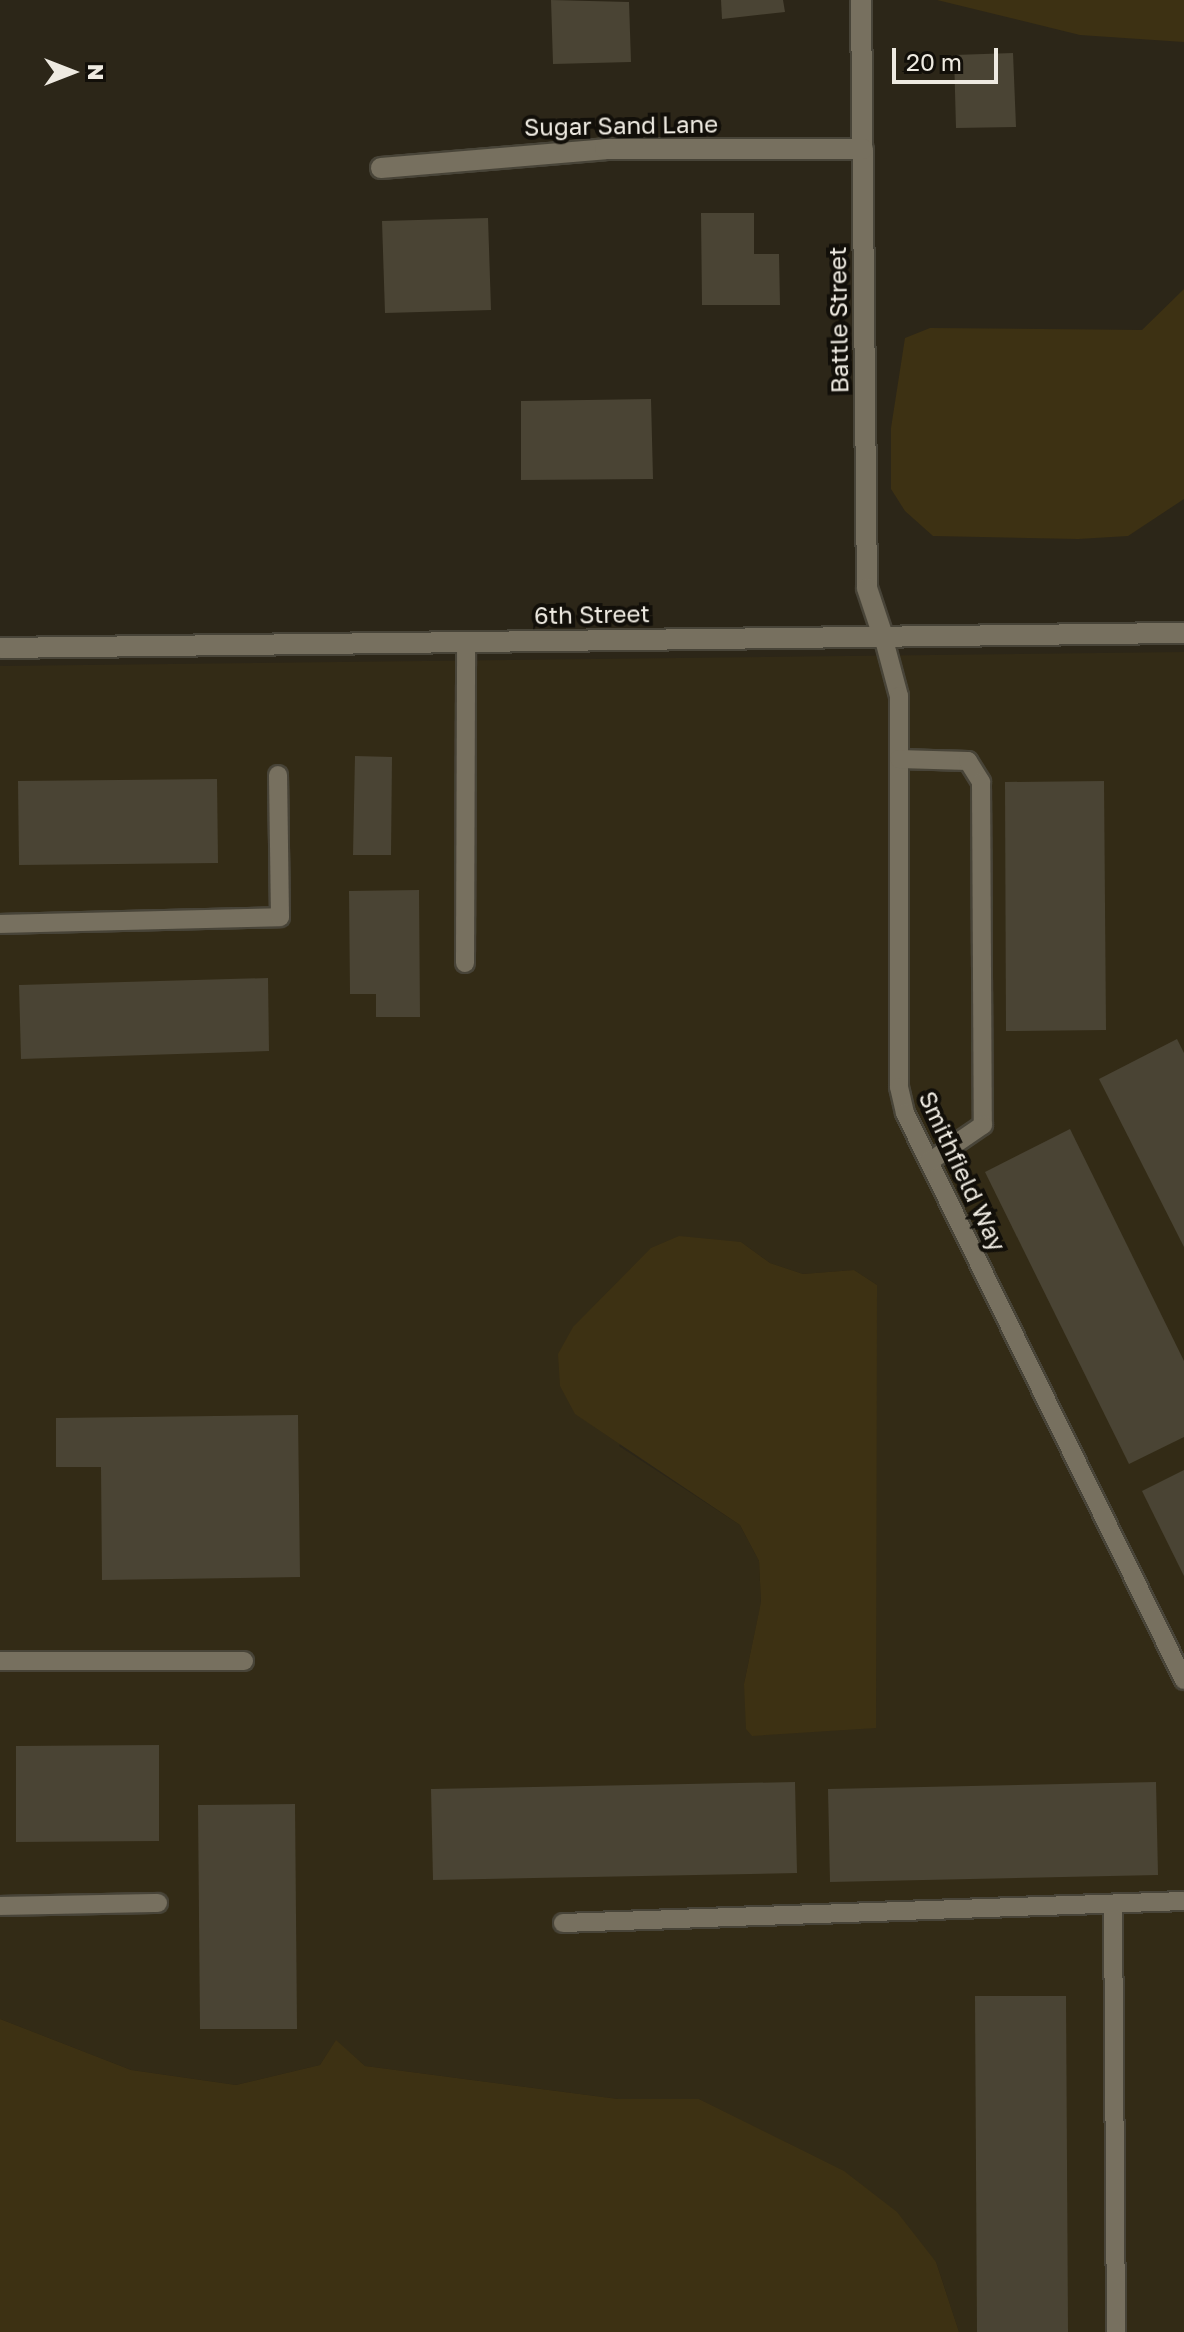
<!DOCTYPE html>
<html>
<head>
<meta charset="utf-8">
<style>
  body { margin:0 }
  #map { position:relative; width:1184px; height:2332px; overflow:hidden; background:#2c2618; font-family:"Golos Text",sans-serif }
  div>[style] { position:absolute }
  [style*='--x'] { left:calc(var(--x)*1px); top:calc(var(--y)*1px); width:calc(var(--w)*1px); rotate:calc(var(--a)*1deg) }
  .built>* { inset:0; background:#332b16 }
  .green>* { inset:0; background:#3d3113 }
  .building>* { inset:0; background:#4a4434 }
  .roads { filter:drop-shadow(2px 0 #484438) drop-shadow(-2px 0 #484438) drop-shadow(0 2px #484438) drop-shadow(0 -2px #484438) }
  .service>* { height:18px; margin:-9px; padding:0 9px; transform-origin:9px; border-radius:9px; background:#77705f }
  .minor>* { height:20px; margin:-10px; padding:0 10px; transform-origin:10px; border-radius:10px; background:#77705f }
  span { translate:-50% -50%; white-space:nowrap; text-align:center; line-height:1.15; -webkit-text-stroke:8px #120f09; paint-order:stroke }
  .street-label { font-size:24px; color:#eeeae1 }
  .north { position:absolute; left:32px; top:32px; width:80px; height:80px; -webkit-text-stroke:6px #120f09; paint-order:stroke; rotate:90deg; font-size:22px; font-weight:700; line-height:32px; text-align:center; color:#eeeae1 }
  .north::after { content:''; display:block; margin:auto; width:28px; height:36px; background:#eeeae1; clip-path:polygon(50% 0,100% 100%,50% 72%,0 100%) }
  .scale { position:absolute; left:892px; top:48px; width:106px; height:36px; box-sizing:border-box; border:4px solid #eeeae1; border-top:0; padding-left:10px; font-size:24px; line-height:28px; white-space:nowrap; color:#eeeae1; -webkit-text-stroke:6px #120f09; paint-order:stroke }
</style>
</head>
<body>
<div id="map">
  <div class="built">
    <div style="clip-path:polygon(evenodd,1184px 652px,1184px 2332px,959px 2332px,936px 2262px,793px 2146px,699px 2099px,618px 2099px,365px 2066px,336px 2041px,320px 2065px,236px 2085px,131px 2070px,0 2019px,0 666px,1184px 652px,741px 1242px,770px 1263px,803px 1274px,854px 1270px,877px 1285px,744px 1684px,761px 1603px,759px 1561px,740px 1525px,619px 1446px,741px 1242px)"></div>
  </div>
  <div class="green">
    <div style="clip-path:polygon(937px 0,1184px 0,1184px 42px,1080px 35px)"></div>
    <div style="clip-path:polygon(1184px 289px,1184px 499px,1128px 536px,1078px 539px,933px 536px,905px 511px,891px 489px,891px 428px,905px 338px,930px 328px,1142px 330px)"></div>
    <div style="clip-path:polygon(679px 1236px,741px 1242px,770px 1263px,803px 1274px,854px 1270px,877px 1285px,876px 1728px,752px 1736px,746px 1729px,744px 1684px,761px 1602px,759px 1561px,740px 1525px,575px 1414px,560px 1386px,558px 1354px,573px 1327px,651px 1248px)"></div>
    <div style="clip-path:polygon(0 2019px,131px 2070px,236px 2085px,320px 2065px,336px 2040px,365px 2066px,618px 2099px,699px 2099px,844px 2171px,897px 2212px,936px 2262px,959px 2332px,0 2332px)"></div>
  </div>
  <div class="building">
    <div style="clip-path:polygon(551px 0,629px 2px,631px 62px,553px 64px)"></div>
    <div style="clip-path:polygon(721px 0,783px 0,785px 12px,722px 19px)"></div>
    <div style="clip-path:polygon(1013px 53px,1016px 127px,956px 128px,954px 55px)"></div>
    <div style="clip-path:polygon(701px 213px,754px 213px,754px 254px,779px 254px,780px 305px,702px 305px)"></div>
    <div style="clip-path:polygon(488px 218px,491px 310px,385px 313px,382px 221px)"></div>
    <div style="clip-path:polygon(651px 399px,653px 479px,521px 480px,521px 401px)"></div>
    <div style="clip-path:polygon(355px 756px,392px 757px,391px 855px,353px 855px)"></div>
    <div style="clip-path:polygon(217px 779px,218px 863px,19px 865px,18px 781px)"></div>
    <div style="clip-path:polygon(1104px 781px,1106px 1030px,1006px 1031px,1005px 782px)"></div>
    <div style="clip-path:polygon(419px 890px,420px 1017px,376px 1017px,376px 994px,350px 994px,349px 891px)"></div>
    <div style="clip-path:polygon(268px 978px,269px 1051px,21px 1059px,19px 985px)"></div>
    <div style="clip-path:polygon(1177px 1039px,1184px 1053px,1184px 1247px,1099px 1079px)"></div>
    <div style="clip-path:polygon(1070px 1129px,1184px 1361px,1184px 1437px,1129px 1464px,985px 1172px)"></div>
    <div style="clip-path:polygon(298px 1415px,300px 1577px,102px 1580px,101px 1467px,56px 1467px,56px 1418px)"></div>
    <div style="clip-path:polygon(1184px 1470px,1184px 1576px,1142px 1491px)"></div>
    <div style="clip-path:polygon(159px 1745px,159px 1841px,16px 1842px,16px 1746px)"></div>
    <div style="clip-path:polygon(795px 1782px,797px 1873px,433px 1880px,431px 1789px)"></div>
    <div style="clip-path:polygon(1156px 1782px,1158px 1875px,830px 1882px,828px 1789px)"></div>
    <div style="clip-path:polygon(295px 1804px,297px 2029px,200px 2029px,198px 1805px)"></div>
    <div style="clip-path:polygon(975px 1996px,1066px 1996px,1068px 2332px,977px 2332px)"></div>
  </div>
  <div class="roads">
    <div class="service">
      <div style="--x:883;--y:636;--w:62;--a:75.1"></div>
      <div style="--x:899;--y:696;--w:391;--a:90"></div>
      <div style="--x:899;--y:1087;--w:27;--a:77"></div>
      <div style="--x:905;--y:1113;--w:632;--a:63.8"></div>
      <div style="--x:899;--y:759;--w:69;--a:1.7"></div>
      <div style="--x:968;--y:761;--w:25;--a:58"></div>
      <div style="--x:981;--y:782;--w:343;--a:89.7"></div>
      <div style="--x:983;--y:1125;--w:65;--a:145.6"></div>
      <div style="--x:0;--y:924;--w:280;--a:-1.4"></div>
      <div style="--x:280;--y:917;--w:142;--a:-90.8"></div>
      <div style="--x:465;--y:963;--w:321;--a:-89.8"></div>
      <div style="--x:0;--y:1661;--w:244;--a:0"></div>
      <div style="--x:1113;--y:1904;--w:428;--a:89.6"></div>
      <div style="--x:0;--y:1906;--w:158;--a:-1.1"></div>
      <div style="--x:563;--y:1923;--w:621;--a:-2.03"></div>
    </div>
    <div class="minor">
      <div style="--x:861;--y:0;--w:588;--a:89.42"></div>
      <div style="--x:867;--y:588;--w:51;--a:71.6"></div>
      <div style="--x:381;--y:168;--w:225;--a:-4.8"></div>
      <div style="--x:605;--y:149;--w:258;--a:0"></div>
      <div style="--x:0;--y:648;--w:1184;--a:-0.73"></div>
    </div>
  </div>
  <div class="street-label">
    <span style="left:621px;top:125px;rotate:-1deg">Sugar Sand Lane</span>
    <span style="left:838px;top:320px;rotate:-91deg">Battle Street</span>
    <span style="left:592px;top:614px;rotate:-1deg">6th Street</span>
    <span style="left:963px;top:1171px;rotate:65deg">Smithfield Way</span>
  </div>
  <div class="north">N</div>
  <div class="scale">20 m</div>
</div>
</body>
</html>
